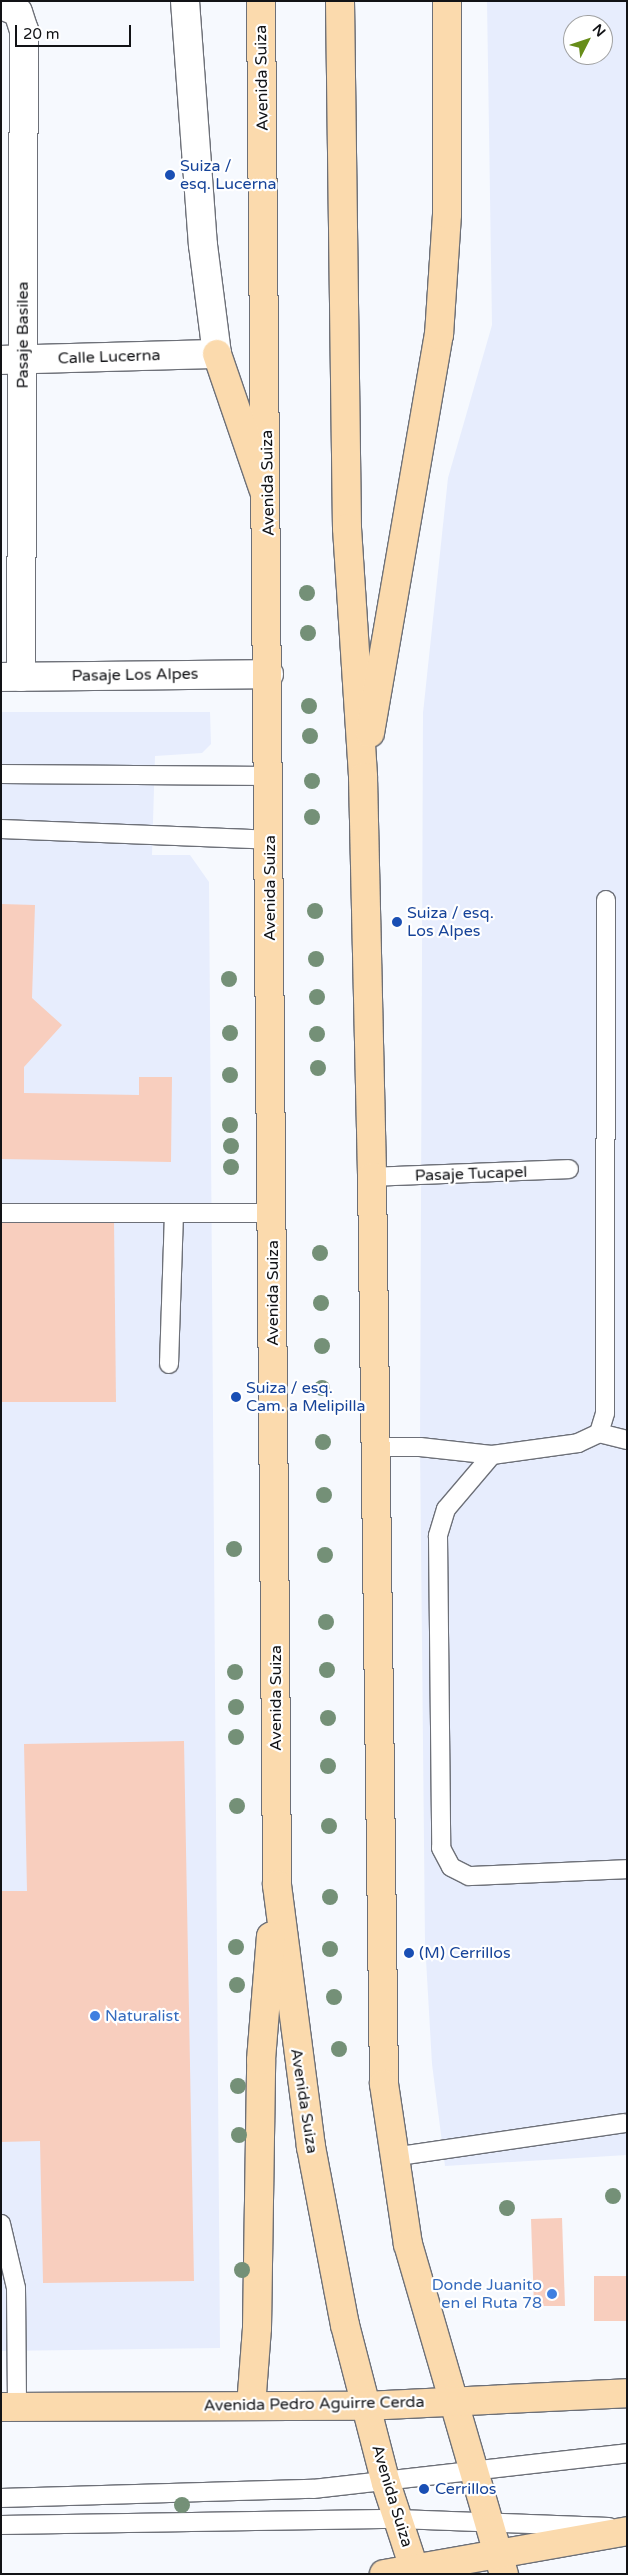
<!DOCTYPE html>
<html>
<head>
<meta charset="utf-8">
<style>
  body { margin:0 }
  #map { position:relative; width:628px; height:2575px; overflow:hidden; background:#f6f9fe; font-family:"Varela Round",sans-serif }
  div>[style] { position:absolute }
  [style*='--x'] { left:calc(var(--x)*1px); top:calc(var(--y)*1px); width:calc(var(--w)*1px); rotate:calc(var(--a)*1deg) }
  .built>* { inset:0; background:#e7edfd }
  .building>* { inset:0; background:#f8cebe }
  .roads { filter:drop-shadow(1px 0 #6d7078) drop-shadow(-1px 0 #6d7078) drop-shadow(0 1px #6d7078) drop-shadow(0 -1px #6d7078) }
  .lane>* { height:18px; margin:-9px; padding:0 9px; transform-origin:9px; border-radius:9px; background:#fff }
  .street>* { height:28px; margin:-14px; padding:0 14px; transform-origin:14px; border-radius:14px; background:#fff }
  .secondary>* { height:28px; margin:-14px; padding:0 14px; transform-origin:14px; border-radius:14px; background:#fff }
  .primary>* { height:28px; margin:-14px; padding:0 14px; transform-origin:14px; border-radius:14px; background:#fbdaad }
  .trees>* { width:16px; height:16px; margin:-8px; border-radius:50%; background:#749077 }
  .dots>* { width:14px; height:14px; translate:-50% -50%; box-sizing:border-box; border:2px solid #fff; border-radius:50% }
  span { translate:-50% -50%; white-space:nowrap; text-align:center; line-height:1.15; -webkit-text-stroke:4.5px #fff; paint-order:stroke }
  .street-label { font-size:16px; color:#121316 }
  .transit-label { font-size:16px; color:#164399 }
  .left { translate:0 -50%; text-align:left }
  .shop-label { font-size:16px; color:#366cbe }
  .right { translate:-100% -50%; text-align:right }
  .frame { position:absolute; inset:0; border:2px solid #121316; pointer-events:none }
  .north { position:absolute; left:563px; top:15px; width:50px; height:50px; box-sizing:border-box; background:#fff; border:1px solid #a0a1a2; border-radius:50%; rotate:49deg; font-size:14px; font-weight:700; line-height:20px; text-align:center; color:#121316 }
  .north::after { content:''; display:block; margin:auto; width:18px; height:22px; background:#678d19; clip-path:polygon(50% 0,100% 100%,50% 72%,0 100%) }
  .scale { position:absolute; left:15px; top:25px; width:116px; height:22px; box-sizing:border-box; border:2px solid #121316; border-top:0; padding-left:6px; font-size:15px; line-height:18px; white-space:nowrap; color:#121316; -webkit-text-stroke:4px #fff; paint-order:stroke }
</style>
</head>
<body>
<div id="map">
  <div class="built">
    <div style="clip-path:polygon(evenodd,487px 1px,627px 1px,627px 2155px,445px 2166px,432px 2064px,425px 1942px,420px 1447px,423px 713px,448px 478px,492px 325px,487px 1px,573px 25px,603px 25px,603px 55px,573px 55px,573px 25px)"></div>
    <div style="clip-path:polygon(1px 712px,210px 712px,211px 744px,202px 753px,155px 756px,152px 855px,190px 855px,209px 882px,220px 2348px,1px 2351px)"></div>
  </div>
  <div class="building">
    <div style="clip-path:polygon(1px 904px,35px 905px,32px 998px,62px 1025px,24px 1067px,24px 1093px,139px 1095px,139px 1077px,172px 1077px,171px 1162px,1px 1159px)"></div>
    <div style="clip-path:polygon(114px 1221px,116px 1402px,1px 1402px,1px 1222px)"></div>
    <div style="clip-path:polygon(184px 1741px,194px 2281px,43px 2283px,40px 2141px,1px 2142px,1px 1891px,27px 1891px,24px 1744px)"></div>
    <div style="clip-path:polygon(562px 2218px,565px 2306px,534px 2306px,531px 2219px)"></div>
    <div style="clip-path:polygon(594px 2276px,627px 2276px,627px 2321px,594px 2321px)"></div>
  </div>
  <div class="roads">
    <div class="lane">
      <div style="--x:1;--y:774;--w:269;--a:0.4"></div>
      <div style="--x:1;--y:829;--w:269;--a:2.3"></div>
      <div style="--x:372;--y:1177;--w:197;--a:-2.3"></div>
      <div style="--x:1;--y:1213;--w:271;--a:0"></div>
      <div style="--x:169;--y:1364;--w:151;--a:-88.1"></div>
      <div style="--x:599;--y:1433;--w:29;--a:14"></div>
      <div style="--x:375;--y:1447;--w:45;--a:0"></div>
      <div style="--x:420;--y:1447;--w:72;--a:6.3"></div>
      <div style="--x:492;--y:1455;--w:87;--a:-7.9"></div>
      <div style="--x:578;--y:1443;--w:23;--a:-25"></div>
      <div style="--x:599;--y:1433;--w:21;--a:-73"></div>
      <div style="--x:605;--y:1413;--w:513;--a:-89.89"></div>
      <div style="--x:492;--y:1455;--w:71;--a:130.4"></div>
      <div style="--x:446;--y:1509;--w:28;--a:107"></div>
      <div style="--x:438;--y:1536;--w:312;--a:89.4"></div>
      <div style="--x:441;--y:1848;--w:21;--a:62"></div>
      <div style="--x:451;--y:1867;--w:20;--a:27"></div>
      <div style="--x:469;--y:1876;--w:158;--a:-2.5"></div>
      <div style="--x:392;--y:2157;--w:235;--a:-8.3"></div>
      <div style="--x:1;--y:2224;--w:66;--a:76.8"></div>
      <div style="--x:16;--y:2288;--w:119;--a:89.5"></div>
      <div style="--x:1;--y:2498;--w:312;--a:-1.7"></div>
      <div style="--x:313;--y:2489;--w:316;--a:-6.5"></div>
      <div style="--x:1;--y:2525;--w:397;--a:-0.9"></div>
      <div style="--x:398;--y:2519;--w:211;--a:2.2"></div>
    </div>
    <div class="street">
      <div style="--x:1;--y:5;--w:18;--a:22"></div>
      <div style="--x:18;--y:12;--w:19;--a:72"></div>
      <div style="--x:24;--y:30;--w:647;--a:90.27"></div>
      <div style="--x:1;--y:360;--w:216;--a:-1.6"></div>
      <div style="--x:1;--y:677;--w:268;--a:-0.6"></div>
    </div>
    <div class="secondary">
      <div style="--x:185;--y:1;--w:245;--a:85.8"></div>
      <div style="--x:203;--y:245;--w:110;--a:82.7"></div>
    </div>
    <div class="primary">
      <div style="--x:261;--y:1;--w:1884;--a:89.51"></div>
      <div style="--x:277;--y:1885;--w:264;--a:82.6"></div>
      <div style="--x:311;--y:2147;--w:181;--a:79.2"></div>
      <div style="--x:345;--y:2325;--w:163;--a:75.5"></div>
      <div style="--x:386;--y:2483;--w:96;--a:71.8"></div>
      <div style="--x:340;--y:1;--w:527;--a:89.24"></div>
      <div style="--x:347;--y:528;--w:250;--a:86.3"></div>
      <div style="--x:363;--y:777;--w:400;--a:88.7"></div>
      <div style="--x:372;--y:1177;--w:907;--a:89.24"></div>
      <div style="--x:384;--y:2084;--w:162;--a:81.5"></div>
      <div style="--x:408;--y:2244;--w:344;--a:73.8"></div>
      <div style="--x:217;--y:354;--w:142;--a:71.1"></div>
      <div style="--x:370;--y:733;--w:404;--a:-80.2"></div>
      <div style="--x:439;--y:335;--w:121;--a:-86.2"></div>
      <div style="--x:447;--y:214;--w:213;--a:-90"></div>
      <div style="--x:251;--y:2406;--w:78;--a:-85.6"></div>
      <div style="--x:257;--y:2328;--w:268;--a:-89.1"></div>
      <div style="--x:261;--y:2060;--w:124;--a:-85.4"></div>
      <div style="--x:1;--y:2407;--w:364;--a:-0.2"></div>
      <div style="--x:365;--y:2406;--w:262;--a:-2.8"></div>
      <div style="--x:384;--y:2574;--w:247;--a:-10"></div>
    </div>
  </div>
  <div class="trees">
    <div style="left:307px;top:593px"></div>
    <div style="left:308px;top:633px"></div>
    <div style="left:309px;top:706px"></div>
    <div style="left:310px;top:736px"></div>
    <div style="left:312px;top:781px"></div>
    <div style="left:312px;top:817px"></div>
    <div style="left:315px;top:911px"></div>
    <div style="left:316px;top:959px"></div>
    <div style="left:229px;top:979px"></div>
    <div style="left:317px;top:997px"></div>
    <div style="left:230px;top:1033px"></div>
    <div style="left:317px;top:1034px"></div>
    <div style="left:318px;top:1068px"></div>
    <div style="left:230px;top:1075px"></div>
    <div style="left:230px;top:1125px"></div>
    <div style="left:231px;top:1146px"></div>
    <div style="left:231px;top:1167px"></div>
    <div style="left:320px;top:1253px"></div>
    <div style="left:321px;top:1303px"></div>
    <div style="left:322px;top:1346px"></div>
    <div style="left:322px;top:1388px"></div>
    <div style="left:323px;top:1442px"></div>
    <div style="left:324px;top:1495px"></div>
    <div style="left:234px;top:1549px"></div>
    <div style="left:325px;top:1555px"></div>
    <div style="left:326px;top:1622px"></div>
    <div style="left:327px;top:1670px"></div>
    <div style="left:235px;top:1672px"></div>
    <div style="left:236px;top:1707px"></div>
    <div style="left:328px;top:1718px"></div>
    <div style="left:236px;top:1737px"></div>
    <div style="left:328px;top:1766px"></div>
    <div style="left:237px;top:1806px"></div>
    <div style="left:329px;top:1826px"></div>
    <div style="left:330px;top:1897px"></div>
    <div style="left:236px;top:1947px"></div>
    <div style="left:330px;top:1949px"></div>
    <div style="left:237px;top:1985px"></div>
    <div style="left:334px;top:1997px"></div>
    <div style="left:339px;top:2049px"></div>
    <div style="left:238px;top:2086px"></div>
    <div style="left:239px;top:2135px"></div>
    <div style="left:613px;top:2196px"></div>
    <div style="left:507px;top:2208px"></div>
    <div style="left:242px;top:2270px"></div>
    <div style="left:182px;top:2505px"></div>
  </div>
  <div class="dots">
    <div style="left:170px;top:175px;background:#1a4fb4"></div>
    <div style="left:397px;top:922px;background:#1a4fb4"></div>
    <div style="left:236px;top:1397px;background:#1a4fb4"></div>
    <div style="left:409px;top:1953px;background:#1a4fb4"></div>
    <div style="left:95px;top:2016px;background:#3f7fe0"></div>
    <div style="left:552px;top:2294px;background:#3f7fe0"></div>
    <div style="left:424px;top:2489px;background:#1a4fb4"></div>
  </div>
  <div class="street-label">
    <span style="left:262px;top:78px;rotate:-91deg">Avenida Suiza</span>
    <span style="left:23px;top:335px;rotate:-90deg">Pasaje Basilea</span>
    <span style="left:109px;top:357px;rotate:-2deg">Calle Lucerna</span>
    <span style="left:268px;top:483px;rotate:-91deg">Avenida Suiza</span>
    <span style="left:135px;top:675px;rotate:-1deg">Pasaje Los Alpes</span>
    <span style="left:270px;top:888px;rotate:-90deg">Avenida Suiza</span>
    <span style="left:471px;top:1174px;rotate:-2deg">Pasaje Tucapel</span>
    <span style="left:273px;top:1293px;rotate:-90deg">Avenida Suiza</span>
    <span style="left:276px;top:1698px;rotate:-90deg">Avenida Suiza</span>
    <span style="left:304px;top:2101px;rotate:81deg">Avenida Suiza</span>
    <span style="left:314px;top:2404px;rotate:-1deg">Avenida Pedro Aguirre Cerda</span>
    <span style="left:392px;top:2496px;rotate:73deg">Avenida Suiza</span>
  </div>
  <div class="transit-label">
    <span class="left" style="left:180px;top:175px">Suiza /<br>esq. Lucerna</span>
    <span class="left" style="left:407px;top:922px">Suiza / esq.<br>Los Alpes</span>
    <span class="left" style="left:246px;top:1397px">Suiza / esq.<br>Cam. a Melipilla</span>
    <span class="left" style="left:419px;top:1953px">(M) Cerrillos</span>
    <span class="left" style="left:435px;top:2489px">Cerrillos</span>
  </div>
  <div class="shop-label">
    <span class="left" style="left:105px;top:2016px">Naturalist</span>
    <span class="right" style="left:542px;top:2294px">Donde Juanito<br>en el Ruta 78</span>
  </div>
  <div class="frame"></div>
  <div class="north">N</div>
  <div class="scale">20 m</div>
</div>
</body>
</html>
